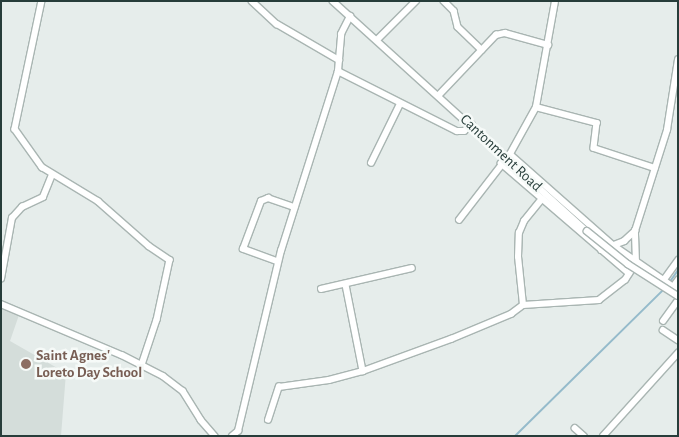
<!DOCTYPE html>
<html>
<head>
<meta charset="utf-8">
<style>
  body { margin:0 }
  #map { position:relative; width:679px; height:437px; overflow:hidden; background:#e6edeb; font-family:"Alegreya Sans",sans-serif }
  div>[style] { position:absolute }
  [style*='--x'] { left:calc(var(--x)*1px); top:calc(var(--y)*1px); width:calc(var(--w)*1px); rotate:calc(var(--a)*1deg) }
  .built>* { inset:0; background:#d4ddda }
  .stream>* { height:2px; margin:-1px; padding:0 1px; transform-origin:1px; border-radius:1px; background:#95bbcb }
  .roads { filter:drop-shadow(1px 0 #a9b5b2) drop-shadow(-1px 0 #a9b5b2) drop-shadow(0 1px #a9b5b2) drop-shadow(0 -1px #a9b5b2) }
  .minor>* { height:5.5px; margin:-2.75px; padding:0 2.75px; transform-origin:2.75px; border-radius:2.75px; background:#fff }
  .bridges { filter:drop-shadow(1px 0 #a9b5b2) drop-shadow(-1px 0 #a9b5b2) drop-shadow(0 1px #a9b5b2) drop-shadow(0 -1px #a9b5b2) }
  .minor-bridge>* { height:5.5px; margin:-2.75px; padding:0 2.75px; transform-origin:2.75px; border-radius:2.75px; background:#fff }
  .dots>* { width:14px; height:14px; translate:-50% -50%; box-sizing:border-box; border:2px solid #f6faf8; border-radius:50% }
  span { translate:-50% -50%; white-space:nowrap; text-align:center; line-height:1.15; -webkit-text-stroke:5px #f6faf8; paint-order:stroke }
  .street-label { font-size:15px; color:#273d3a }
  .education-label { font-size:15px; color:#785e54; font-weight:700 }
  .left { translate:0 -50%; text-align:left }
  .frame { position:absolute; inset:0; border:2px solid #273d3a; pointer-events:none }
</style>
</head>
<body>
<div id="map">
  <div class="built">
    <div style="clip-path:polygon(1px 308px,19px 315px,10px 341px,66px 373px,61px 436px,1px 436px)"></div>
  </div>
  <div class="stream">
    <div style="--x:669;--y:283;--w:16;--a:-55"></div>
    <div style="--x:515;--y:436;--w:211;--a:-44.6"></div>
  </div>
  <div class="roads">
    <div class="minor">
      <div style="--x:42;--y:1;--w:131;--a:101.9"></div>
      <div style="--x:15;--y:129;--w:47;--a:54.6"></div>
      <div style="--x:42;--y:167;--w:66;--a:31.3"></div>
      <div style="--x:98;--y:201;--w:68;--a:41.4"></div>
      <div style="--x:149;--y:246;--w:25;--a:34"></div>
      <div style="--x:170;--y:260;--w:61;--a:102.2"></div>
      <div style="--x:157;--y:320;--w:47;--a:108.4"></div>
      <div style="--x:252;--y:1;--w:34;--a:43"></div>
      <div style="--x:277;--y:24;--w:72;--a:30.1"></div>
      <div style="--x:333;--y:1;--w:343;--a:42.2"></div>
      <div style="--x:444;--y:1;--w:14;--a:45"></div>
      <div style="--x:454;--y:11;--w:16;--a:76"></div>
      <div style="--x:458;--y:27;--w:33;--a:44"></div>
      <div style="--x:377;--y:40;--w:55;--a:-45"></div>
      <div style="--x:338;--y:71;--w:133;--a:26.8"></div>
      <div style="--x:457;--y:131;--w:7;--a:0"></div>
      <div style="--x:464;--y:131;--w:10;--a:-37"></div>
      <div style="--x:439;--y:95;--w:83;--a:-46.5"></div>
      <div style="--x:496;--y:35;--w:9;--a:-13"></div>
      <div style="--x:505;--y:33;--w:45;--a:15.6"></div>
      <div style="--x:536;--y:107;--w:63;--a:14.7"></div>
      <div style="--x:597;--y:123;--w:25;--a:97"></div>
      <div style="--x:594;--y:148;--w:64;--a:18.2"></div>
      <div style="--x:510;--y:154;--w:137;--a:41.5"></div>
      <div style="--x:613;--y:245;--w:79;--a:34.7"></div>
      <div style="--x:371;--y:163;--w:66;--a:-63.8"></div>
      <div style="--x:501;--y:163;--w:169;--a:40.7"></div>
      <div style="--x:459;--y:220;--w:83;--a:-52.3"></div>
      <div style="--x:510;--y:154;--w:54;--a:-61"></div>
      <div style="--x:536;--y:107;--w:108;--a:-79.8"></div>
      <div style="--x:601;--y:250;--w:25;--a:-21"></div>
      <div style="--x:624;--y:241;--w:15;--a:-42"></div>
      <div style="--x:635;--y:231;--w:106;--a:-72.4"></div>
      <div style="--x:667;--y:130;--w:71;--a:-81.1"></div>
      <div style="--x:278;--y:262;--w:37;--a:-160"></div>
      <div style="--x:243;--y:249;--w:51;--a:-69.4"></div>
      <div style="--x:261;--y:201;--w:8;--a:-23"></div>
      <div style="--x:268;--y:198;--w:28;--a:19"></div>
      <div style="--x:1;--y:279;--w:62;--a:-79.8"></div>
      <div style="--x:12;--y:218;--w:15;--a:-48"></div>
      <div style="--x:22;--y:207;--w:23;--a:-25"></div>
      <div style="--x:43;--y:197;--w:24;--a:-68"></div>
      <div style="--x:663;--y:281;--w:26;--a:-54"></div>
      <div style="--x:346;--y:285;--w:88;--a:78.8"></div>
      <div style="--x:673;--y:287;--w:9;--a:-54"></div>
      <div style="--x:321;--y:289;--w:93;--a:-13"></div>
      <div style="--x:1;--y:304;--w:131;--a:22.9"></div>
      <div style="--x:122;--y:355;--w:46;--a:27.1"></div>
      <div style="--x:163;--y:376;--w:25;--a:37"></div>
      <div style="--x:183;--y:391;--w:34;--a:58"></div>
      <div style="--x:201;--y:420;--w:21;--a:49"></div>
      <div style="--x:523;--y:305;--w:48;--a:-95.9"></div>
      <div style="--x:518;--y:257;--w:24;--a:-88"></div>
      <div style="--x:519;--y:233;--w:13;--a:-67"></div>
      <div style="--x:524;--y:221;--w:28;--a:-51"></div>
      <div style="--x:663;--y:321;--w:26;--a:-54"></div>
      <div style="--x:663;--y:330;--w:18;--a:34"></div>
      <div style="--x:268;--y:420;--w:35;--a:-72"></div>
      <div style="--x:279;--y:387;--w:50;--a:-8"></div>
      <div style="--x:329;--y:380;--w:35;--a:-15"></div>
      <div style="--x:363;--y:371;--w:94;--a:-20"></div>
      <div style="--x:451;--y:339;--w:65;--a:-22.6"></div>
      <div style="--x:511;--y:314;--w:15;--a:-37"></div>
      <div style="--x:523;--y:305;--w:76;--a:-3.8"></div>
      <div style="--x:599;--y:300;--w:33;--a:-38"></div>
      <div style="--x:625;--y:280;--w:20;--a:-57"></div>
      <div style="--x:636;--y:263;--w:32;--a:-92"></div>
      <div style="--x:575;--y:428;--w:12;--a:42"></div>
      <div style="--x:232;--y:436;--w:8;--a:-40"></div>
      <div style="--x:238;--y:431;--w:185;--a:-76.6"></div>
      <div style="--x:281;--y:251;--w:189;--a:-72.4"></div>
      <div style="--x:338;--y:71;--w:37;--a:-85"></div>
      <div style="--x:341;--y:34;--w:20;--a:-63"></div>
      <div style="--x:603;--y:436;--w:112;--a:-47.9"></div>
    </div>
  </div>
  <div class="bridges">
    <div class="minor-bridge">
      <div style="--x:587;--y:231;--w:53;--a:38.8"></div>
      <div style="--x:628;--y:264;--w:59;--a:32.6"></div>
    </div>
  </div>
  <div class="dots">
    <div style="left:26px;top:364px;background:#8d6e63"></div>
  </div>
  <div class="street-label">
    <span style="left:501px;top:153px;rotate:43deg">Cantonment Road</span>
  </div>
  <div class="education-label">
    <span class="left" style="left:36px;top:364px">Saint Agnes'<br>Loreto Day School</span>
  </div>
  <div class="frame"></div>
</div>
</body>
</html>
